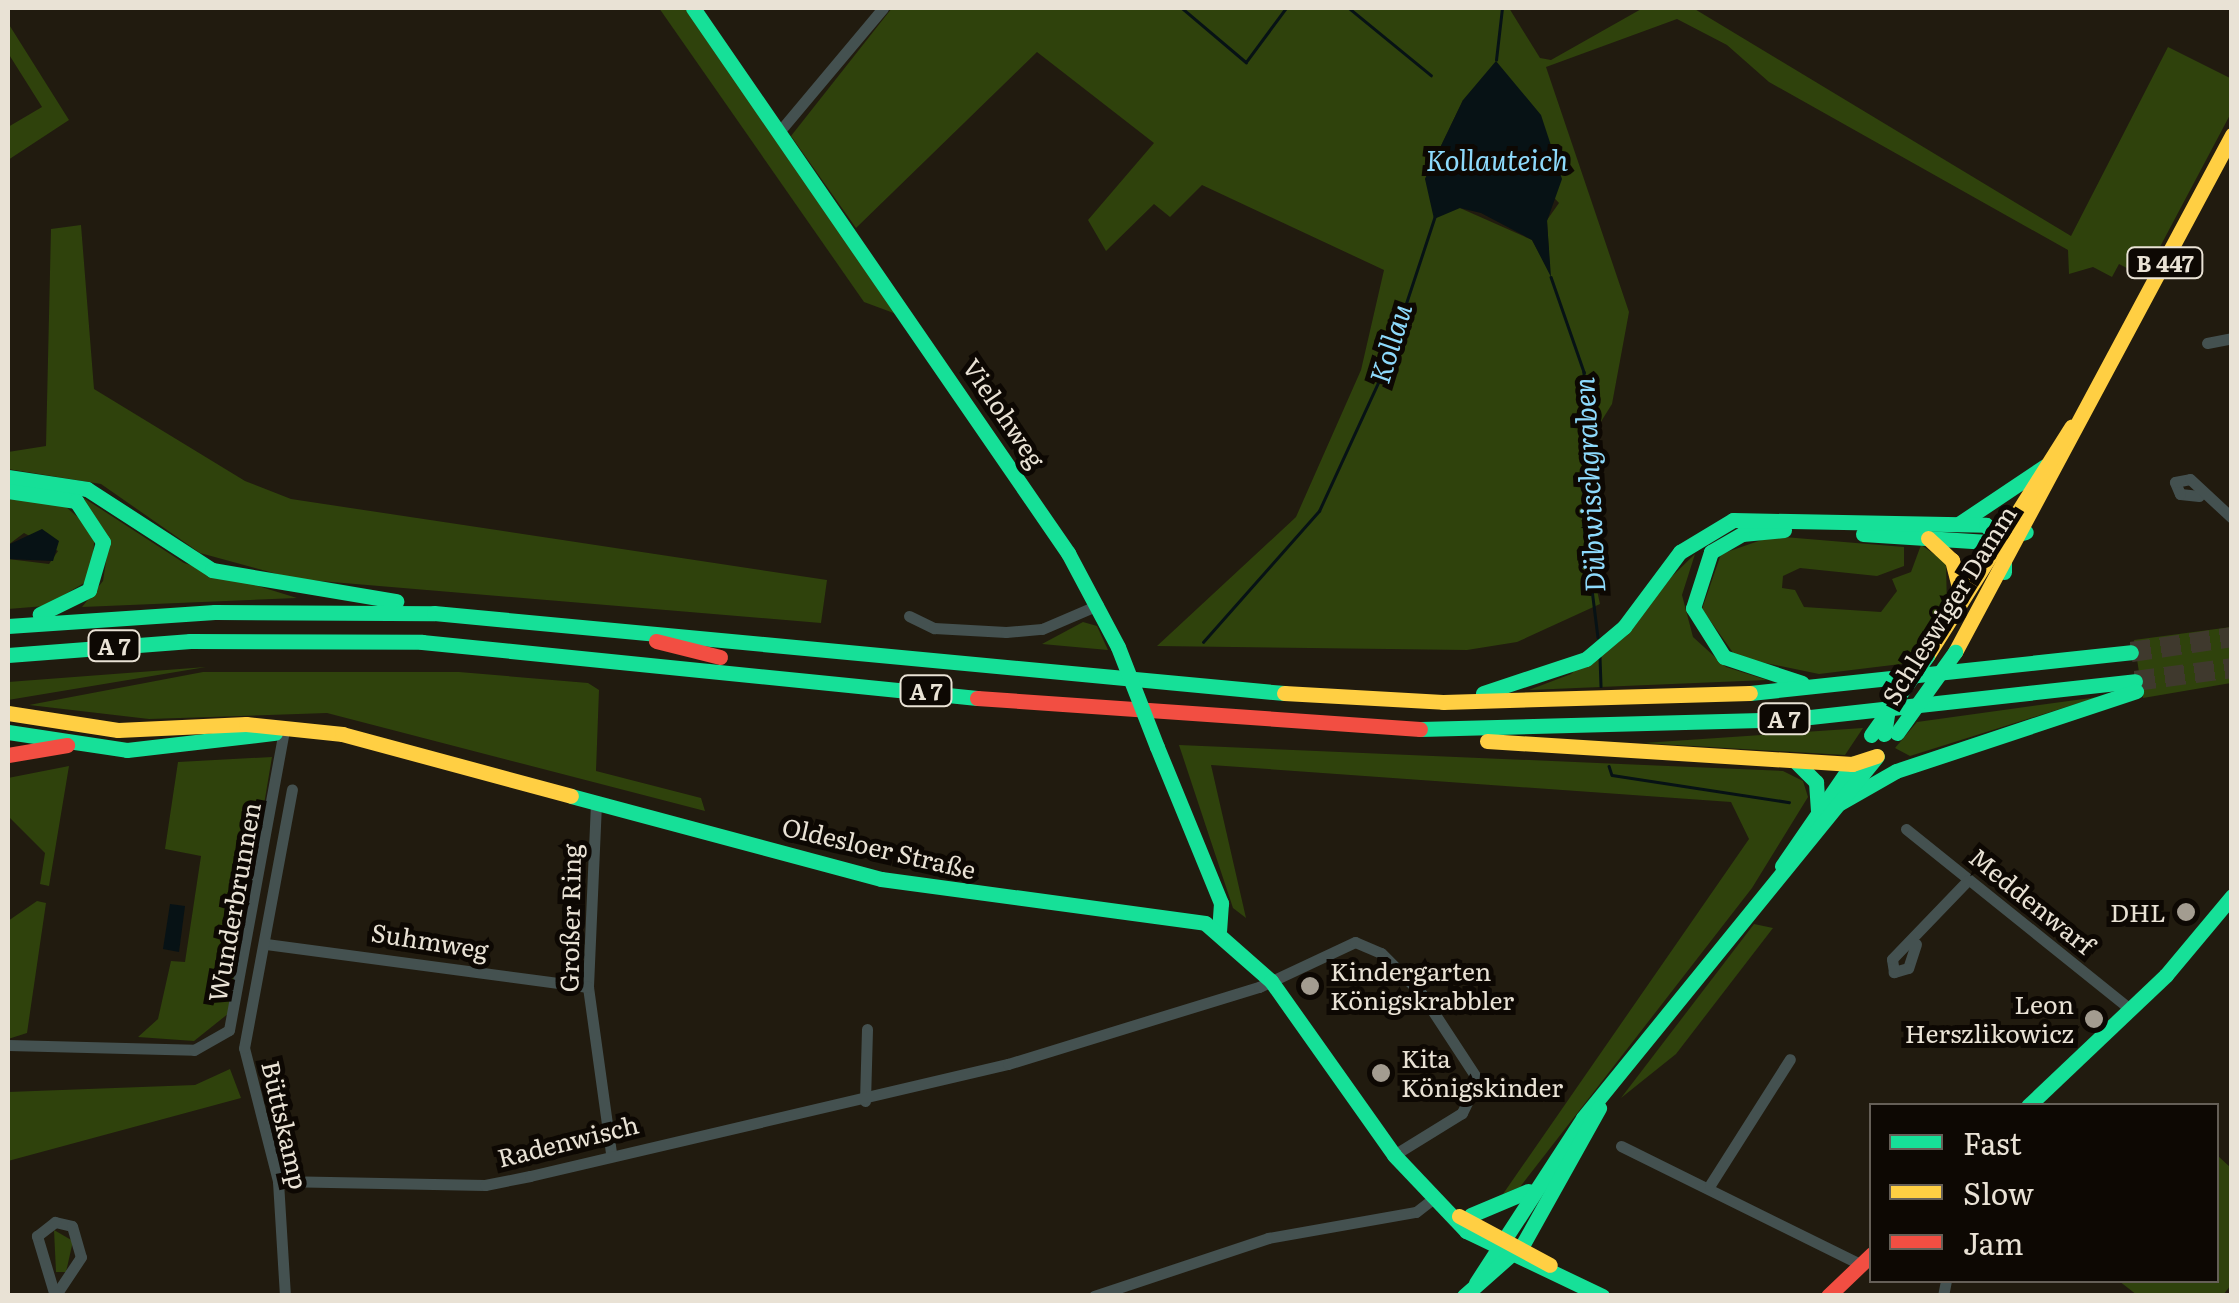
<!DOCTYPE html>
<html>
<head>
<meta charset="utf-8">
<style>
  body { margin:0 }
  #map { position:relative; width:2239px; height:1303px; overflow:hidden; background:#211b0f; font-family:Literata,serif }
  div>[style] { position:absolute }
  [style*='--x'] { left:calc(var(--x)*1px); top:calc(var(--y)*1px); width:calc(var(--w)*1px); rotate:calc(var(--a)*1deg) }
  .green>* { inset:0; background:#2f420c }
  .water>* { inset:0; background:#071215 }
  .stream>* { height:2.5px; margin:-1.25px; padding:0 1.25px; transform-origin:1.25px; border-radius:1.25px; background:#071215 }
  .highway-tunnel>* { height:20px; margin-top:-10px; transform-origin:0; background:repeating-linear-gradient(90deg,#3f392d 0 20px,transparent 0 30px) }
  .street>* { height:11px; margin:-5.5px; padding:0 5.5px; transform-origin:5.5px; border-radius:5.5px; background:#445150 }
  .fast>* { height:15px; margin:-7.5px; padding:0 7.5px; transform-origin:7.5px; border-radius:7.5px; background:#16e098 }
  .slow>* { height:15px; margin:-7.5px; padding:0 7.5px; transform-origin:7.5px; border-radius:7.5px; background:#ffcf43 }
  .jam>* { height:15px; margin:-7.5px; padding:0 7.5px; transform-origin:7.5px; border-radius:7.5px; background:#f24e42 }
  .fast-bridge>* { height:15px; margin:-7.5px; padding:0 7.5px; transform-origin:7.5px; border-radius:7.5px; background:#16e098 }
  .dots>* { width:28px; height:28px; translate:-50% -50%; box-sizing:border-box; border:5px solid #0d0803; border-radius:50% }
  span { translate:-50% -50%; white-space:nowrap; text-align:center; line-height:1.15; -webkit-text-stroke:10px #0d0803; paint-order:stroke }
  .shield-label span { padding:2px 8px; background:#0d0803; border:2px solid; border-radius:8px; -webkit-text-stroke-width:0 }
  .shield-label { font-size:22px; color:#e9e2d5; font-weight:700 }
  .street-label { font-size:25px; color:#e9e2d5 }
  .poi-label { font-size:25px; color:#e9e2d5 }
  .right { translate:-100% -50%; text-align:right }
  .left { translate:0 -50%; text-align:left }
  .water-label { font-size:28px; color:#8dd9fb; font-style:italic }
  .frame { position:absolute; inset:0; border:10px solid #e9e2d5; pointer-events:none }
  .legend { position:absolute; left:1869px; top:1103px; width:350px; height:180px; box-sizing:border-box; background:#0d0803; border:2px solid #655f57; margin:0; padding:12px 18px; list-style:none; font-size:30px; color:#e9e2d5 }
  .legend li { display:flex; align-items:center; gap:20px; height:50px }
  .legend b { width:50px; border:2px solid #655f57 }
</style>
</head>
<body>
<div id="map">
  <div class="green">
    <div style="clip-path:polygon(659px 8px,685px 8px,899px 315px,864px 302px)"></div>
    <div style="clip-path:polygon(evenodd,892px 8px,1509px 8px,1540px 58px,1551px 60px,1643px 8px,1693px 8px,2071px 236px,2168px 47px,2232px 79px,2231px 113px,2144px 277px,2119px 264px,2112px 277px,2093px 267px,2069px 274px,2068px 250px,1769px 82px,1727px 45px,1677px 19px,1546px 67px,1629px 312px,1612px 404px,1587px 444px,1583px 525px,1600px 604px,1517px 642px,1467px 650px,1157px 646px,1296px 517px,1361px 370px,1384px 270px,1202px 185px,1170px 217px,1154px 204px,1106px 251px,1088px 220px,1154px 143px,1037px 52px,856px 228px,791px 136px,892px 8px,1463px 100px,1559px 203px,1547px 220px,1550px 273px,1532px 240px,1460px 208px,1425px 179px,1463px 100px)"></div>
    <div style="clip-path:polygon(8px 23px,69px 120px,8px 160px,8px 127px,42px 107px,8px 53px)"></div>
    <div style="clip-path:polygon(81px 225px,94px 389px,245px 481px,291px 499px,827px 580px,821px 623px,296px 579px,200px 553px,101px 484px,8px 469px,8px 452px,46px 446px,51px 229px)"></div>
    <div style="clip-path:polygon(73px 491px,184px 563px,297px 598px,82px 607px,103px 581px,109px 542px)"></div>
    <div style="clip-path:polygon(8px 497px,58px 500px,95px 532px,91px 579px,45px 606px,8px 609px,8px 559px,49px 564px,58px 551px,24px 533px,8px 545px)"></div>
    <div style="clip-path:polygon(1773px 536px,1904px 547px,1904px 566px,1877px 576px,1800px 568px,1783px 576px,1782px 588px,1795px 590px,1804px 607px,1881px 612px,1897px 591px,1892px 579px,1911px 572px,1921px 545px,1946px 562px,1947px 609px,1909px 663px,1819px 674px,1736px 657px,1702px 609px,1721px 554px)"></div>
    <div style="clip-path:polygon(1695px 554px,1682px 595px,1693px 637px,1726px 667px,1767px 680px,1529px 690px,1571px 674px)"></div>
    <div style="clip-path:polygon(1083px 622px,1097px 626px,1108px 650px,1042px 644px)"></div>
    <div style="clip-path:polygon(2231px 627px,2231px 683px,2143px 698px,2134px 640px)"></div>
    <div style="clip-path:polygon(206px 667px,8px 700px,8px 682px)"></div>
    <div style="clip-path:polygon(203px 672px,459px 672px,588px 683px,599px 690px,596px 771px,701px 798px,705px 811px,327px 713px,149px 719px,29px 705px)"></div>
    <div style="clip-path:polygon(2098px 697px,1910px 756px,1895px 748px,1917px 722px)"></div>
    <div style="clip-path:polygon(1863px 728px,1845px 755px,1643px 743px)"></div>
    <div style="clip-path:polygon(1179px 745px,1783px 771px,1803px 781px,1808px 797px,1752px 888px,1520px 1187px,1503px 1194px,1749px 839px,1731px 802px,1211px 765px,1246px 918px,1233px 908px)"></div>
    <div style="clip-path:polygon(272px 757px,229px 1013px,194px 1041px,138px 1037px,158px 1019px,171px 961px,185px 962px,201px 856px,165px 849px,178px 762px)"></div>
    <div style="clip-path:polygon(69px 766px,49px 886px,40px 884px,45px 853px,8px 816px,8px 778px)"></div>
    <div style="clip-path:polygon(37px 901px,46px 903px,27px 1033px,8px 1039px,8px 921px)"></div>
    <div style="clip-path:polygon(1754px 924px,1773px 928px,1676px 1054px,1621px 1098px)"></div>
    <div style="clip-path:polygon(230px 1069px,241px 1098px,8px 1161px,8px 1092px,195px 1085px)"></div>
    <div style="clip-path:polygon(2217px 1155px,2231px 1168px,2231px 1285px,2223px 1295px,2137px 1295px,2119px 1281px,2216px 1280px)"></div>
    <div style="clip-path:polygon(54px 1230px,73px 1241px,66px 1272px,56px 1272px)"></div>
  </div>
  <div class="water">
    <div style="clip-path:polygon(1496px 61px,1541px 115px,1562px 179px,1547px 221px,1551px 277px,1532px 240px,1481px 213px,1460px 208px,1434px 219px,1425px 179px,1463px 100px)"></div>
    <div style="clip-path:polygon(42px 529px,59px 541px,53px 561px,8px 559px,8px 545px)"></div>
    <div style="clip-path:polygon(170px 904px,185px 906px,179px 952px,163px 949px)"></div>
  </div>
  <div class="stream">
    <div style="--x:1182;--y:8;--w:84;--a:40.2"></div>
    <div style="--x:1246;--y:62;--w:67;--a:-53.5"></div>
    <div style="--x:1349;--y:8;--w:106;--a:39.3"></div>
    <div style="--x:1496;--y:60;--w:52;--a:-83.4"></div>
    <div style="--x:1551;--y:277;--w:101;--a:70.8"></div>
    <div style="--x:1584;--y:372;--w:153;--a:90"></div>
    <div style="--x:1584;--y:525;--w:113;--a:82.9"></div>
    <div style="--x:1203;--y:642;--w:175;--a:-48.5"></div>
    <div style="--x:1319;--y:511;--w:155;--a:-65.3"></div>
    <div style="--x:1384;--y:370;--w:162;--a:-71.7"></div>
    <div style="--x:1600;--y:657;--w:29;--a:88"></div>
    <div style="--x:1609;--y:766;--w:9;--a:72"></div>
    <div style="--x:1612;--y:775;--w:179;--a:8.7"></div>
  </div>
  <div class="highway-tunnel">
    <div style="--x:2131;--y:652;--w:102;--a:-8.4"></div>
    <div style="--x:2135;--y:681;--w:98;--a:-7.6"></div>
  </div>
  <div class="street">
    <div style="--x:779;--y:132;--w:162;--a:-50"></div>
    <div style="--x:2207;--y:343;--w:25;--a:-11"></div>
    <div style="--x:2199;--y:496;--w:19;--a:-174"></div>
    <div style="--x:2180;--y:494;--w:13;--a:-113"></div>
    <div style="--x:2175;--y:482;--w:15;--a:-11"></div>
    <div style="--x:2190;--y:479;--w:57;--a:42.9"></div>
    <div style="--x:909;--y:616;--w:28;--a:26"></div>
    <div style="--x:934;--y:628;--w:72;--a:3.2"></div>
    <div style="--x:1006;--y:632;--w:36;--a:-5"></div>
    <div style="--x:1042;--y:629;--w:61;--a:-23.2"></div>
    <div style="--x:596;--y:803;--w:184;--a:92.5"></div>
    <div style="--x:588;--y:987;--w:167;--a:82.1"></div>
    <div style="--x:1906;--y:829;--w:287;--a:38.8"></div>
    <div style="--x:266;--y:944;--w:325;--a:7.6"></div>
    <div style="--x:1916;--y:944;--w:25;--a:108"></div>
    <div style="--x:1908;--y:968;--w:15;--a:164"></div>
    <div style="--x:1894;--y:972;--w:13;--a:-99"></div>
    <div style="--x:1892;--y:959;--w:110;--a:-46.1"></div>
    <div style="--x:8;--y:1045;--w:186;--a:1.5"></div>
    <div style="--x:194;--y:1050;--w:40;--a:-29.7"></div>
    <div style="--x:229;--y:1030;--w:304;--a:-79.6"></div>
    <div style="--x:865;--y:1101;--w:72;--a:-88.4"></div>
    <div style="--x:1621;--y:1146;--w:267;--a:26.3"></div>
    <div style="--x:278;--y:1181;--w:207;--a:1.1"></div>
    <div style="--x:485;--y:1185;--w:46;--a:-11.3"></div>
    <div style="--x:530;--y:1176;--w:491;--a:-13.2"></div>
    <div style="--x:1008;--y:1064;--w:263;--a:-17.1"></div>
    <div style="--x:1259;--y:987;--w:106;--a:-25.1"></div>
    <div style="--x:1355;--y:942;--w:28;--a:23"></div>
    <div style="--x:1381;--y:953;--w:57;--a:45"></div>
    <div style="--x:1421;--y:993;--w:104;--a:56.8"></div>
    <div style="--x:1478;--y:1080;--w:37;--a:116"></div>
    <div style="--x:1462;--y:1113;--w:80;--a:148.3"></div>
    <div style="--x:1710;--y:1185;--w:149;--a:-57.6"></div>
    <div style="--x:55;--y:1222;--w:17;--a:13"></div>
    <div style="--x:72;--y:1226;--w:32;--a:74"></div>
    <div style="--x:81;--y:1257;--w:47;--a:123.7"></div>
    <div style="--x:55;--y:1296;--w:63;--a:-106.7"></div>
    <div style="--x:37;--y:1236;--w:23;--a:-38"></div>
    <div style="--x:285;--y:1296;--w:115;--a:-93.5"></div>
    <div style="--x:278;--y:1181;--w:137;--a:-104.3"></div>
    <div style="--x:244;--y:1048;--w:263;--a:-79.5"></div>
    <div style="--x:1094;--y:1296;--w:183;--a:-18.4"></div>
    <div style="--x:1268;--y:1238;--w:150;--a:-10"></div>
    <div style="--x:1416;--y:1212;--w:24;--a:-38"></div>
    <div style="--x:1943;--y:1296;--w:16;--a:-79"></div>
  </div>
  <div class="fast">
    <div style="--x:693;--y:8;--w:662;--a:55.47"></div>
    <div style="--x:1068;--y:553;--w:106;--a:62"></div>
    <div style="--x:8;--y:477;--w:80;--a:8.6"></div>
    <div style="--x:87;--y:489;--w:149;--a:32.9"></div>
    <div style="--x:212;--y:570;--w:187;--a:9.6"></div>
    <div style="--x:8;--y:491;--w:69;--a:8.4"></div>
    <div style="--x:76;--y:501;--w:49;--a:56.6"></div>
    <div style="--x:103;--y:542;--w:50;--a:106.3"></div>
    <div style="--x:89;--y:590;--w:55;--a:153.9"></div>
    <div style="--x:1960;--y:523;--w:102;--a:-33.8"></div>
    <div style="--x:1784;--y:530;--w:42;--a:174.6"></div>
    <div style="--x:1742;--y:534;--w:36;--a:150"></div>
    <div style="--x:1711;--y:552;--w:59;--a:107.8"></div>
    <div style="--x:1693;--y:608;--w:58;--a:57.7"></div>
    <div style="--x:1724;--y:657;--w:82;--a:18.4"></div>
    <div style="--x:1863;--y:534;--w:125;--a:3.7"></div>
    <div style="--x:1988;--y:542;--w:39;--a:-15"></div>
    <div style="--x:8;--y:626;--w:207;--a:-3.9"></div>
    <div style="--x:215;--y:612;--w:219;--a:0.3"></div>
    <div style="--x:434;--y:613;--w:854;--a:5.38"></div>
    <div style="--x:8;--y:655;--w:183;--a:-4.4"></div>
    <div style="--x:190;--y:641;--w:232;--a:0.2"></div>
    <div style="--x:422;--y:642;--w:558;--a:5.76"></div>
    <div style="--x:1483;--y:693;--w:108;--a:-18.3"></div>
    <div style="--x:1586;--y:659;--w:50;--a:-40.1"></div>
    <div style="--x:1624;--y:627;--w:94;--a:-53.3"></div>
    <div style="--x:1680;--y:552;--w:62;--a:-31.1"></div>
    <div style="--x:1733;--y:520;--w:253;--a:1.1"></div>
    <div style="--x:1986;--y:525;--w:28;--a:51"></div>
    <div style="--x:2004;--y:547;--w:25;--a:90"></div>
    <div style="--x:1750;--y:693;--w:383;--a:-6.1"></div>
    <div style="--x:1420;--y:729;--w:372;--a:-1.5"></div>
    <div style="--x:1792;--y:719;--w:345;--a:-6.3"></div>
    <div style="--x:8;--y:732;--w:120;--a:8.6"></div>
    <div style="--x:127;--y:750;--w:149;--a:-6.6"></div>
    <div style="--x:1157;--y:747;--w:169;--a:67.7"></div>
    <div style="--x:1221;--y:903;--w:27;--a:94"></div>
    <div style="--x:1795;--y:761;--w:30;--a:45"></div>
    <div style="--x:1816;--y:782;--w:29;--a:86"></div>
    <div style="--x:571;--y:796;--w:321;--a:15"></div>
    <div style="--x:881;--y:879;--w:327;--a:7.7"></div>
    <div style="--x:1205;--y:923;--w:88;--a:41.3"></div>
    <div style="--x:1271;--y:981;--w:213;--a:54.7"></div>
    <div style="--x:1394;--y:1155;--w:105;--a:46.5"></div>
    <div style="--x:1466;--y:1231;--w:151;--a:25.5"></div>
    <div style="--x:1840;--y:803;--w:64;--a:-29.7"></div>
    <div style="--x:1896;--y:771;--w:253;--a:-18.4"></div>
    <div style="--x:1782;--y:866;--w:124;--a:-55.5"></div>
    <div style="--x:2028;--y:1106;--w:190;--a:-43.5"></div>
    <div style="--x:2166;--y:975;--w:103;--a:-50.1"></div>
    <div style="--x:1471;--y:1215;--w:62;--a:-22.8"></div>
    <div style="--x:1476;--y:1283;--w:197;--a:-57"></div>
    <div style="--x:1583;--y:1118;--w:466;--a:-50.9"></div>
    <div style="--x:1464;--y:1296;--w:79;--a:-41.4"></div>
    <div style="--x:1523;--y:1244;--w:156;--a:-60.8"></div>
  </div>
  <div class="slow">
    <div style="--x:1928;--y:538;--w:33;--a:43"></div>
    <div style="--x:1952;--y:560;--w:40;--a:75.6"></div>
    <div style="--x:1955;--y:652;--w:587;--a:-61.82"></div>
    <div style="--x:1927;--y:656;--w:271;--a:-57.8"></div>
    <div style="--x:1284;--y:693;--w:159;--a:3.2"></div>
    <div style="--x:1443;--y:702;--w:307;--a:-1.7"></div>
    <div style="--x:8;--y:713;--w:111;--a:8.8"></div>
    <div style="--x:118;--y:730;--w:128;--a:-2.7"></div>
    <div style="--x:246;--y:724;--w:97;--a:5.9"></div>
    <div style="--x:342;--y:734;--w:237;--a:15.1"></div>
    <div style="--x:1487;--y:741;--w:366;--a:3.6"></div>
    <div style="--x:1852;--y:764;--w:26;--a:-18"></div>
    <div style="--x:1459;--y:1216;--w:103;--a:28.3"></div>
  </div>
  <div class="jam">
    <div style="--x:656;--y:641;--w:66;--a:14"></div>
    <div style="--x:977;--y:698;--w:444;--a:4"></div>
    <div style="--x:8;--y:755;--w:60;--a:-9.6"></div>
    <div style="--x:1828;--y:1296;--w:61;--a:-43.7"></div>
  </div>
  <div class="fast-bridge">
    <div style="--x:1118;--y:647;--w:107;--a:68.7"></div>
    <div style="--x:1897;--y:733;--w:100;--a:-54.4"></div>
    <div style="--x:1884;--y:734;--w:25;--a:-81"></div>
    <div style="--x:1871;--y:735;--w:97;--a:-54.7"></div>
  </div>
  <div class="dots">
    <div style="left:2186px;top:912px;background:#a39c90"></div>
    <div style="left:1310px;top:986px;background:#a39c90"></div>
    <div style="left:2094px;top:1019px;background:#a39c90"></div>
    <div style="left:1381px;top:1073px;background:#a39c90"></div>
  </div>
  <div class="shield-label">
    <span style="left:2165px;top:263px">B 447</span>
    <span style="left:114px;top:646px">A 7</span>
    <span style="left:926px;top:691px">A 7</span>
    <span style="left:1784px;top:719px">A 7</span>
  </div>
  <div class="street-label">
    <span style="left:1004px;top:413px;rotate:56deg">Vielohweg</span>
    <span style="left:1949px;top:605px;rotate:-58deg">Schleswiger Damm</span>
    <span style="left:879px;top:848px;rotate:13deg">Oldesloer Straße</span>
    <span style="left:2032px;top:901px;rotate:39deg">Meddenwarf</span>
    <span style="left:234px;top:902px;rotate:-80deg">Wunderbrunnen</span>
    <span style="left:570px;top:918px;rotate:-89deg">Großer Ring</span>
    <span style="left:430px;top:941px;rotate:9deg">Suhmweg</span>
    <span style="left:285px;top:1125px;rotate:77deg">Büttskamp</span>
    <span style="left:568px;top:1141px;rotate:-14deg">Radenwisch</span>
  </div>
  <div class="poi-label">
    <span class="right" style="left:2166px;top:912px">DHL</span>
    <span class="left" style="left:1330px;top:986px">Kindergarten<br>Königskrabbler</span>
    <span class="right" style="left:2074px;top:1019px">Leon<br>Herszlikowicz</span>
    <span class="left" style="left:1401px;top:1073px">Kita<br>Königskinder</span>
  </div>
  <div class="water-label">
    <span style="left:1497px;top:159px">Kollauteich</span>
    <span style="left:1389px;top:343px;rotate:-73deg">Kollau</span>
    <span style="left:1588px;top:485px;rotate:-93deg">Dübwischgraben</span>
  </div>
  <div class="frame"></div>
  <ul class="legend">
  <li><b style="height:12px;background:#16e098"></b>Fast</li>
  <li><b style="height:12px;background:#ffcf43"></b>Slow</li>
  <li><b style="height:12px;background:#f24e42"></b>Jam</li>
  </ul>
</div>
</body>
</html>
